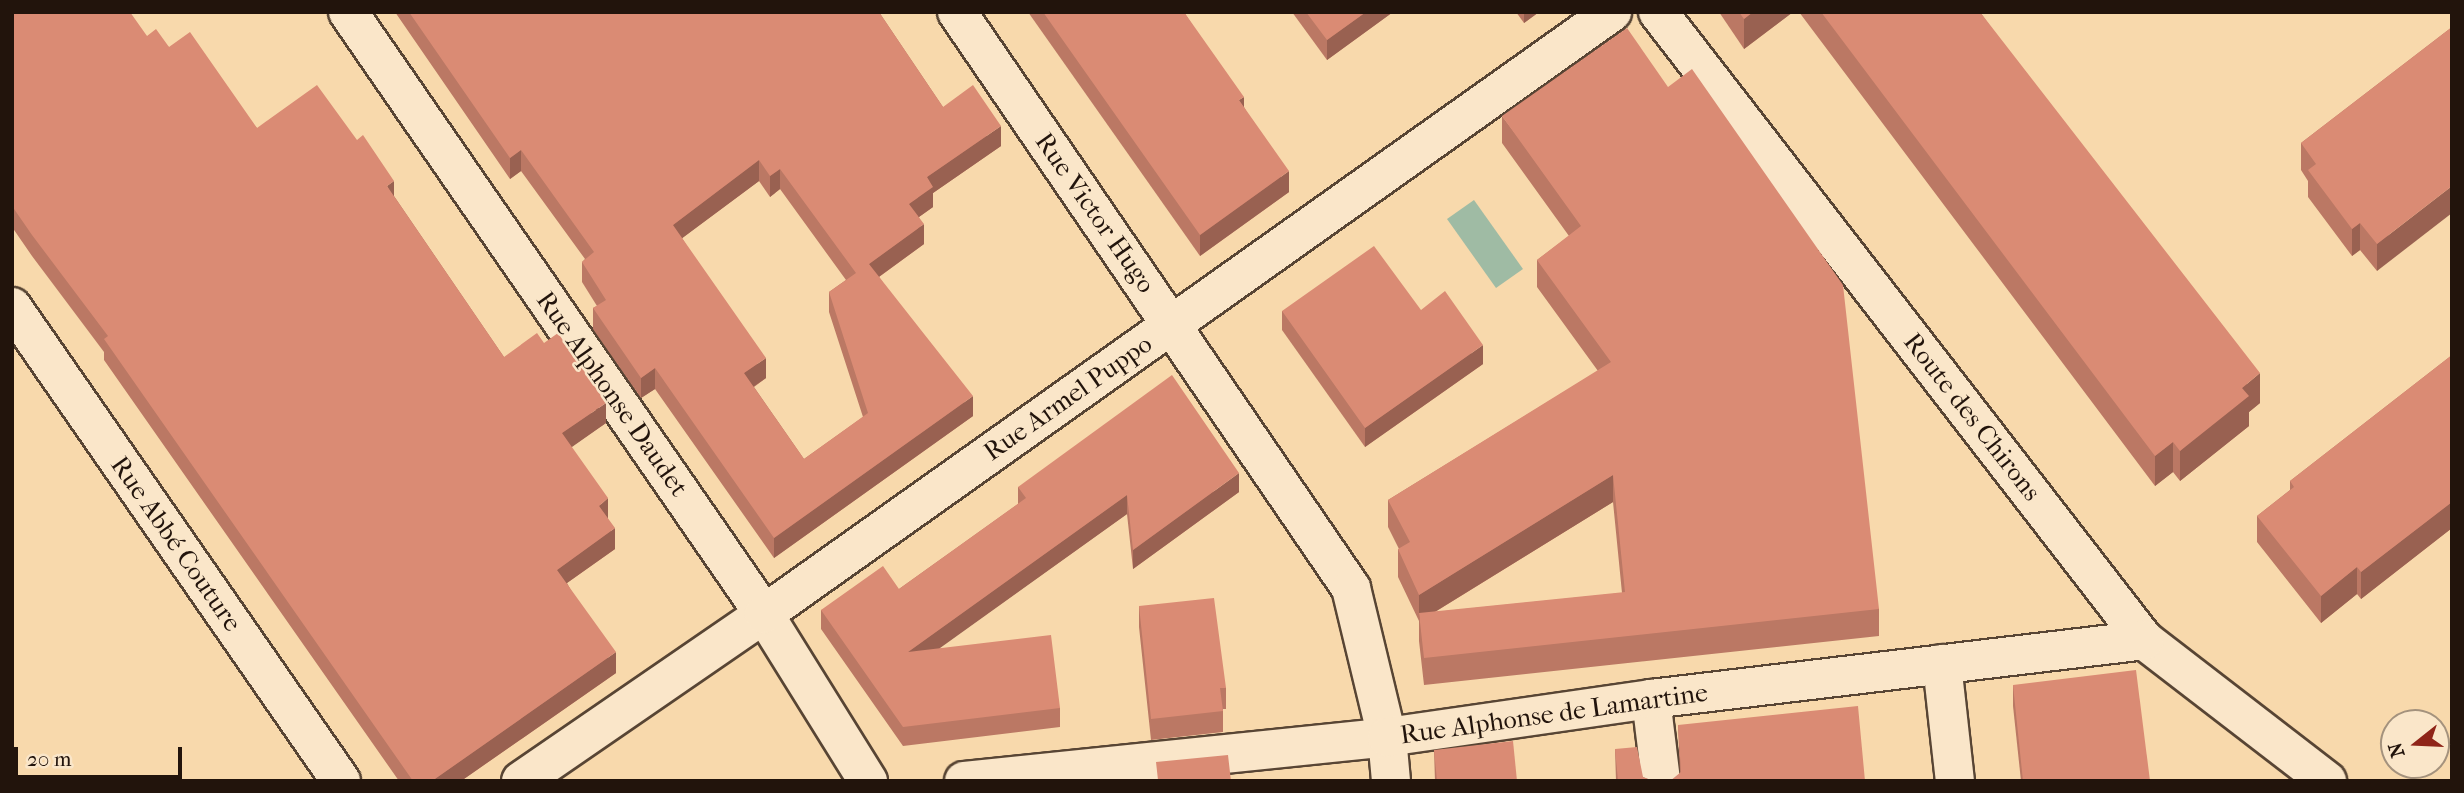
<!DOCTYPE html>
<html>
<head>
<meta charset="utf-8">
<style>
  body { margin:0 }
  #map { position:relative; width:2464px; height:793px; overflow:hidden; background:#f8d9ac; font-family:"IM FELL French Canon",serif }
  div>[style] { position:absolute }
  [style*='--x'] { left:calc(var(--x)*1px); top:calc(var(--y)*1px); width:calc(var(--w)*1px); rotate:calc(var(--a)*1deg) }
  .water>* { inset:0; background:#9fbba4 }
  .roads { filter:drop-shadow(2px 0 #584534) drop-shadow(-2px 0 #584534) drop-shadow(0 2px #584534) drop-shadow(0 -2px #584534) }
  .minor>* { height:38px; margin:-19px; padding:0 19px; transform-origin:19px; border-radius:19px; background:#fae6c9 }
  .wall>* { inset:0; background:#bb7864 }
  .shaded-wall>* { inset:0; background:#996151 }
  .building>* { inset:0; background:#da8b74 }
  span { translate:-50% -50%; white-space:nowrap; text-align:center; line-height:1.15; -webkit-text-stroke:5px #fae6c9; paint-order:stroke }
  .street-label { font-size:26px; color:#22140c }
  .frame { position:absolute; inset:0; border:14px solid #22140c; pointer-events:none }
  .north { position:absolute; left:2380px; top:709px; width:70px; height:70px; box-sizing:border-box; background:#fae6c9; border:2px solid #a4927d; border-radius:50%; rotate:252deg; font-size:19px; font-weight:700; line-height:28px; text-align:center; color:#22140c }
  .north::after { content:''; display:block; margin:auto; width:24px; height:32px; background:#8f2418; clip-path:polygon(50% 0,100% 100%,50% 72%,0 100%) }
  .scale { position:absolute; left:14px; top:747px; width:168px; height:32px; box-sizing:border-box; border:4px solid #22140c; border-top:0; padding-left:9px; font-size:21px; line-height:24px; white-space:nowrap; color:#22140c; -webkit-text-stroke:5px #fae6c9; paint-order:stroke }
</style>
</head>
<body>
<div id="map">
  <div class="water">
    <div style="clip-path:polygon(1474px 200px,1523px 269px,1496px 288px,1447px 219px)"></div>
  </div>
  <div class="roads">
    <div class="minor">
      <div style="--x:348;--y:12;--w:732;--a:55.35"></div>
      <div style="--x:764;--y:614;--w:197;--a:58.1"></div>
      <div style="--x:957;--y:12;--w:698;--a:55.63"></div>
      <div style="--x:1351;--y:588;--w:153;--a:76.4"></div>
      <div style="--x:1387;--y:737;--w:44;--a:84.8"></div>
      <div style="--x:1658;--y:12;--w:794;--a:52.26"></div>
      <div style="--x:2144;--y:640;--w:231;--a:37.6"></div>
      <div style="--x:12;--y:307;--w:577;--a:55.24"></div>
      <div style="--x:1942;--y:664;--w:118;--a:83.7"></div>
      <div style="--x:1651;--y:699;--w:83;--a:83"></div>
      <div style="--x:521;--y:781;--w:295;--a:-34.5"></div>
      <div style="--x:764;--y:614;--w:1040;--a:-35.37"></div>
      <div style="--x:964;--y:781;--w:425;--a:-5.9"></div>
      <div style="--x:1387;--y:737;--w:267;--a:-8.2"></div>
      <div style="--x:1651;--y:699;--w:497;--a:-6.8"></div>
    </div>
  </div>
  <div class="wall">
    <div style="clip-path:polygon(12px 12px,147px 36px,169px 47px,257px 128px,394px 196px,504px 357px,606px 423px,571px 447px,608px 519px,615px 549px,567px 583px,616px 673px,461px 781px,399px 781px,104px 360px,104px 352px,32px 256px,12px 227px)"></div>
    <div style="clip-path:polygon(evenodd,395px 12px,879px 12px,943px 107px,1001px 146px,933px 193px,933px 207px,919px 217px,924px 244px,879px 277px,973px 416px,774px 558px,655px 389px,641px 398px,593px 329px,593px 308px,597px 306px,582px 282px,582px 262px,585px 259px,521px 171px,510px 179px,395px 12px,759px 181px,770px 197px,780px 189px,846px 280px,829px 292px,829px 312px,863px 417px,804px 459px,754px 387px,766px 378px,682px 238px,759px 181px)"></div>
    <div style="clip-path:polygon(1028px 12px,1184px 12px,1244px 107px,1289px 192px,1200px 256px)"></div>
    <div style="clip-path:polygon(1292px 12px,1393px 12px,1327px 60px)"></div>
    <div style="clip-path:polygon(1516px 12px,1539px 12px,1524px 23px)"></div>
    <div style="clip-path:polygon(1719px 12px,1793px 12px,1744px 49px)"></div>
    <div style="clip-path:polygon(1799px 12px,1980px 12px,2260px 403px,2249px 412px,2249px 426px,2180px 481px,2173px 472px,2155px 486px)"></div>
    <div style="clip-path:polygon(2452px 27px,2377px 271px,2360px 250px,2352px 256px,2308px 197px,2308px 181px,2301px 170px,2301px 143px)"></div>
    <div style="clip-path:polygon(evenodd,1502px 116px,1879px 609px,1879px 636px,1424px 685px,1419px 641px,1419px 621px,1398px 577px,1398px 549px,1399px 549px,1388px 527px,1388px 500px,1598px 371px,1537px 287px,1537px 260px,1569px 236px,1502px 143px,1502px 116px,1613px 502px,1622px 593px,1435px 612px,1613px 502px)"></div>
    <div style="clip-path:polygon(1421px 310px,1483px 364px,1365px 447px,1282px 330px,1282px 311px)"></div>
    <div style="clip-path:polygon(2452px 355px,2452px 528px,2361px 599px,2357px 594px,2321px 623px,2257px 542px,2257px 516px,2290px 490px,2290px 481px)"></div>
    <div style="clip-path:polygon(1018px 487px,1239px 492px,1133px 569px,1127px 514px,939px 648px,1060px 708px,1060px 727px,903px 746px,821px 629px,821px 610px,899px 589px,1018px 504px)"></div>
    <div style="clip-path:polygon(1139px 606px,1226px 688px,1226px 709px,1223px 709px,1223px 732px,1151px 740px,1139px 627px)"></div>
    <div style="clip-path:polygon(2013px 685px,2150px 781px,2021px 781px,2013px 706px)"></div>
    <div style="clip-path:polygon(2452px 687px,2452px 717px,2450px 715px,2450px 688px)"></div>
    <div style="clip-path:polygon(1678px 725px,1865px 781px,1680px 773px)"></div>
    <div style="clip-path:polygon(1615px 749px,1643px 777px,1653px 781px,1616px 781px)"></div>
    <div style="clip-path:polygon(1434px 750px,1517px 781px,1435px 781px)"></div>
  </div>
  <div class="shaded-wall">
    <div style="clip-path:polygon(1366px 12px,1393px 12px,1327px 60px,1327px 40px)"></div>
    <div style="clip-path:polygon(1524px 12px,1539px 12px,1524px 23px)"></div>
    <div style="clip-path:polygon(1753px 12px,1793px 12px,1744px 49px,1744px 19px)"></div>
    <div style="clip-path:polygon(1244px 97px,1244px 118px,1239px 100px)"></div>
    <div style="clip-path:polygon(1001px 126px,1001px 146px,933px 193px,933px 207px,909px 224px,909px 204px,927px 177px)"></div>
    <div style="clip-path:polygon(521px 150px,521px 171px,510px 179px,510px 158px)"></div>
    <div style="clip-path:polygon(759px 160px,759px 181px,673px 245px,673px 225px)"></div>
    <div style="clip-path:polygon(780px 169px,780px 189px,770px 197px,770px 176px)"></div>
    <div style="clip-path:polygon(1289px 171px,1289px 192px,1200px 256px,1200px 235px)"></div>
    <div style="clip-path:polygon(394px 181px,394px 201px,387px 186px)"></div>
    <div style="clip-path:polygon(2452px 186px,2452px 213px,2377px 271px,2377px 244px)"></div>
    <div style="clip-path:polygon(2360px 223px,2360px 250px,2352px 256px,2352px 229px)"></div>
    <div style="clip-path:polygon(924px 224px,924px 244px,869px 284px,869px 264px)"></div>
    <div style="clip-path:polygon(1483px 345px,1483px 364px,1365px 447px,1365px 428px)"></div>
    <div style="clip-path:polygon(766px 358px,766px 378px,744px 393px,744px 373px)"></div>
    <div style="clip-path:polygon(655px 368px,655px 389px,641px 398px,641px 378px)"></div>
    <div style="clip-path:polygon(2260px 373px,2260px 403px,2249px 412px,2249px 426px,2180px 481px,2180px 451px,2242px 388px)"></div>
    <div style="clip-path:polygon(973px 396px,973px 416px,774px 558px,774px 538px)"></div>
    <div style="clip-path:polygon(606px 403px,606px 423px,562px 454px,562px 433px)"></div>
    <div style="clip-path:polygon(2173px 442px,2173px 472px,2155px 486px,2155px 456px)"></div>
    <div style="clip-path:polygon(1239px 473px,1239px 492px,1133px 569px,1133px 550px)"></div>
    <div style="clip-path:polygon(1613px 475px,1613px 502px,1420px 621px,1419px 613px,1419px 622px,1419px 595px)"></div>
    <div style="clip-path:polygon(1127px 495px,1127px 514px,908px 671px,908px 652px)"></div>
    <div style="clip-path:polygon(608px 498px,608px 519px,599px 506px)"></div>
    <div style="clip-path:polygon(2452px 502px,2452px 528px,2361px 599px,2361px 572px)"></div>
    <div style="clip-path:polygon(615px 528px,615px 549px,557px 590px,557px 570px)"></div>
    <div style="clip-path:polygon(2357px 567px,2357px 594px,2321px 623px,2321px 596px)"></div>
    <div style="clip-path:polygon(616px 652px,616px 673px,461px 781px,432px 781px)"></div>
  </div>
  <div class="building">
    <div style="clip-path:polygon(12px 12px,130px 12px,147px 36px,156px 29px,169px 47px,190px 32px,257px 128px,317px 85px,357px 140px,363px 135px,394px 181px,387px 186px,504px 357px,537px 333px,544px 343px,558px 333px,606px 403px,562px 433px,608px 498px,599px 506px,615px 528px,557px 570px,616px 652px,432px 781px,413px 781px,104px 339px,108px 336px,32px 235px,12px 206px)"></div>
    <div style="clip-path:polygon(evenodd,409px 12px,879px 12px,943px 107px,973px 85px,1001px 126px,927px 177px,933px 187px,909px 204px,924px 224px,869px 264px,973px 396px,774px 538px,655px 368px,641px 378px,593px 308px,606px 300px,582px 262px,594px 252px,521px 150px,510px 158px,409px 12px,759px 160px,770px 176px,780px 169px,856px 273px,829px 292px,868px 413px,804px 459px,744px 373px,766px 358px,673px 225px,759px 160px)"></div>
    <div style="clip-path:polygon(1043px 12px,1184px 12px,1244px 97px,1239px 100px,1289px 171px,1200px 235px)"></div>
    <div style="clip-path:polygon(1306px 12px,1366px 12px,1327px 40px)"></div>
    <div style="clip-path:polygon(1739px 12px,1753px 12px,1744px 19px)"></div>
    <div style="clip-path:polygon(1821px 12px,1980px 12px,2260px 373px,2242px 388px,2249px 396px,2180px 451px,2173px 442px,2155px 456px)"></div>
    <div style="clip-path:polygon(2452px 27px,2452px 186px,2377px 244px,2360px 223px,2352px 229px,2308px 170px,2316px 164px,2301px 143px)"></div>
    <div style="clip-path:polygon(1627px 28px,1668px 87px,1692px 69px,1843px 285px,1879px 609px,1424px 658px,1419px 613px,1625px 592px,1613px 475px,1419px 595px,1398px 549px,1410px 542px,1388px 500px,1611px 362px,1537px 260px,1581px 226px,1502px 116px)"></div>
    <div style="clip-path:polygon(1374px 246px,1421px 310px,1445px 291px,1483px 345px,1365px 428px,1282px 311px)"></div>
    <div style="clip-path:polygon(2452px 355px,2452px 502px,2361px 572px,2357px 567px,2321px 596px,2257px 516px,2294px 487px,2290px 481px)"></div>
    <div style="clip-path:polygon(1172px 375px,1239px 473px,1133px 550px,1127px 495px,908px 652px,1051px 635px,1060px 708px,903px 727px,821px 610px,883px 566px,899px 589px,1026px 498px,1018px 487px)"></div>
    <div style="clip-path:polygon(1214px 598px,1226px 688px,1220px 688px,1223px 711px,1151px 719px,1139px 606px)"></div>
    <div style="clip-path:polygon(2136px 670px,2150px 781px,2023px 781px,2013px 685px)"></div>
    <div style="clip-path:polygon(1858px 706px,1865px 781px,1670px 781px,1681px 772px,1678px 725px)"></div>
    <div style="clip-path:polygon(1513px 741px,1517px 781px,1437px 781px,1434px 750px)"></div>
    <div style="clip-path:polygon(1637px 747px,1643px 777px,1653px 781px,1618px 781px,1615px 749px)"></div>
    <div style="clip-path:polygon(1228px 755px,1231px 781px,1148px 781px,1158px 780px,1156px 762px)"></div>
  </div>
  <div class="street-label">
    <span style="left:1095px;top:213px;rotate:55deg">Rue Victor Hugo</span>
    <span style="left:612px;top:394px;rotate:55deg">Rue Alphonse Daudet</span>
    <span style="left:1068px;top:398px;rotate:-35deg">Rue Armel Puppo</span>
    <span style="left:1972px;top:417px;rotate:52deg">Route des Chirons</span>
    <span style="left:176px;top:544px;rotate:55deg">Rue Abbé Couture</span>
    <span style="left:1554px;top:714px;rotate:-8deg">Rue Alphonse de Lamartine</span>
  </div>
  <div class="frame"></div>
  <div class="north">N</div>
  <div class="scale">20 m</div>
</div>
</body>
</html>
